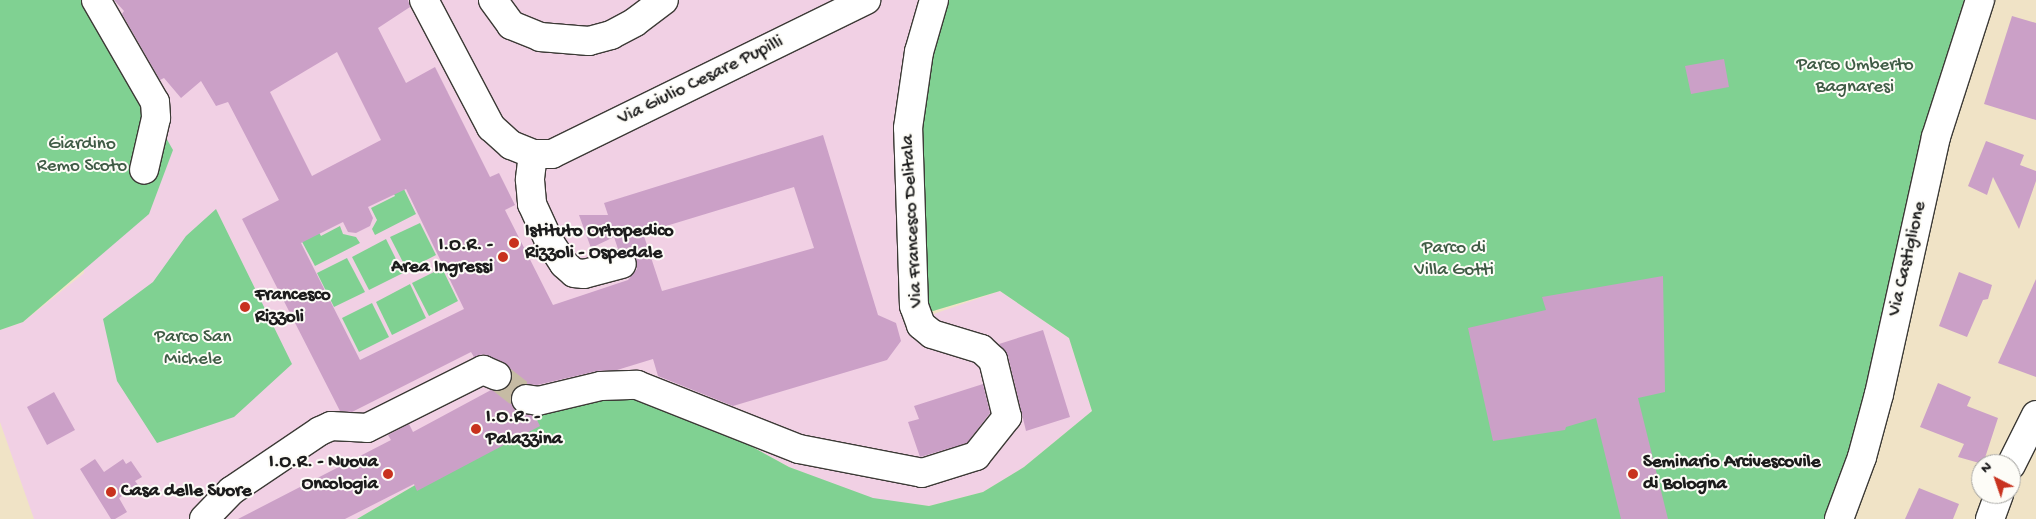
<!DOCTYPE html>
<html>
<head>
<meta charset="utf-8">
<style>
  body { margin:0 }
  #map { position:relative; width:2036px; height:519px; overflow:hidden; background:#f0e3c6; font-family:"Gochi Hand",sans-serif }
  div>[style] { position:absolute }
  [style*='--x'] { left:calc(var(--x)*1px); top:calc(var(--y)*1px); width:calc(var(--w)*1px); rotate:calc(var(--a)*1deg) }
  .built>* { inset:0; background:#f1d0e4 }
  .green>* { inset:0; background:#80d192 }
  .building>* { inset:0; background:#cba0c7 }
  .minor-tunnel>* { height:28px; margin-top:-14px; transform-origin:0; background:repeating-linear-gradient(90deg,#c6bba4 0 28px,transparent 0 42px) }
  .roads { filter:drop-shadow(1px 0 #3c3a36) drop-shadow(-1px 0 #3c3a36) drop-shadow(0 1px #3c3a36) drop-shadow(0 -1px #3c3a36) }
  .minor>* { height:28px; margin:-14px; padding:0 14px; transform-origin:14px; border-radius:14px; background:#fff }
  .dots>* { width:14px; height:14px; translate:-50% -50%; box-sizing:border-box; border:2px solid #fdfcf7; border-radius:50% }
  span { translate:-50% -50%; white-space:nowrap; text-align:center; line-height:1.15; -webkit-text-stroke:4px #fdfcf7; paint-order:stroke }
  .park-label { font-size:19px; color:#3f5b45 }
  .street-label { font-size:19px; color:#1c1c1c }
  .poi-label { font-size:19px; color:#1c1c1c; font-weight:700 }
  .left { translate:0 -50%; text-align:left }
  .right { translate:-100% -50%; text-align:right }
  .north { position:absolute; left:1971px; top:454px; width:50px; height:50px; box-sizing:border-box; background:#fdfcf7; border:1px solid #a3a29f; border-radius:50%; rotate:319deg; font-size:14px; font-weight:700; line-height:20px; text-align:center; color:#1c1c1c }
  .north::after { content:''; display:block; margin:auto; width:18px; height:22px; background:#c8321e; clip-path:polygon(50% 0,100% 100%,50% 72%,0 100%) }
</style>
</head>
<body>
<div id="map">
  <div class="built">
    <div style="clip-path:polygon(87px 0,943px 0,919px 319px,1000px 291px,1069px 338px,1092px 411px,1024px 467px,983px 492px,929px 506px,873px 499px,789px 467px,727px 433px,417px 484px,357px 519px,34px 519px,0 422px,0 330px,23px 322px,84px 273px)"></div>
  </div>
  <div class="green">
    <div style="clip-path:polygon(0 0,87px 0,173px 150px,149px 214px,23px 322px,0 330px)"></div>
    <div style="clip-path:polygon(943px 0,1964px 0,1848px 456px,1826px 519px,357px 519px,417px 484px,452px 449px,538px 401px,601px 386px,727px 433px,789px 467px,873px 498px,929px 506px,983px 492px,1024px 467px,1092px 411px,1069px 338px,1000px 291px,923px 314px,915px 172px,926px 68px)"></div>
    <div style="clip-path:polygon(402px 185px,416px 214px,375px 235px,372px 229px,377px 220px,371px 208px,395px 196px,392px 190px)"></div>
    <div style="clip-path:polygon(216px 209px,292px 364px,234px 417px,157px 443px,117px 381px,103px 319px,153px 282px,186px 236px)"></div>
    <div style="clip-path:polygon(420px 223px,436px 255px,407px 270px,390px 237px)"></div>
    <div style="clip-path:polygon(340px 226px,343px 234px,356px 237px,360px 243px,315px 266px,300px 238px,317px 229px,321px 236px)"></div>
    <div style="clip-path:polygon(386px 239px,403px 273px,369px 290px,352px 257px)"></div>
    <div style="clip-path:polygon(347px 258px,365px 292px,334px 307px,317px 273px)"></div>
    <div style="clip-path:polygon(442px 268px,458px 301px,429px 316px,412px 283px)"></div>
    <div style="clip-path:polygon(410px 284px,426px 318px,392px 335px,376px 302px)"></div>
    <div style="clip-path:polygon(372px 303px,389px 337px,359px 352px,342px 318px)"></div>
  </div>
  <div class="building">
    <div style="clip-path:polygon(evenodd,114px 0,408px 0,410px 7px,378px 28px,406px 83px,435px 67px,490px 177px,499px 173px,515px 205px,505px 210px,553px 305px,628px 280px,637px 269px,633px 253px,618px 249px,614px 237px,591px 248px,579px 215px,608px 215px,604px 203px,823px 135px,878px 315px,896px 323px,901px 341px,887px 360px,733px 406px,658px 376px,653px 359px,617px 370px,597px 371px,537px 385px,521px 384px,511px 396px,512px 405px,516px 411px,535px 416px,540px 426px,417px 491px,414px 484px,345px 519px,238px 519px,391px 440px,388px 435px,409px 424px,413px 432px,491px 390px,506px 389px,512px 374px,503px 362px,483px 354px,474px 357px,471px 352px,352px 412px,340px 411px,242px 219px,279px 200px,228px 102px,216px 106px,201px 81px,181px 98px,164px 78px,160px 80px,122px 14px,124px 11px,114px 0,337px 52px,381px 140px,312px 176px,270px 92px,337px 52px,114px 0,794px 187px,814px 248px,662px 291px,643px 233px,794px 187px,114px 0,406px 189px,464px 309px,360px 360px,301px 243px,343px 222px,348px 232px,356px 233px,370px 226px,373px 218px,368px 207px,406px 189px)"></div>
    <div style="clip-path:polygon(2012px 16px,2036px 23px,2036px 120px,1984px 104px)"></div>
    <div style="clip-path:polygon(1724px 59px,1729px 87px,1691px 94px,1685px 66px)"></div>
    <div style="clip-path:polygon(1986px 141px,2024px 155px,2020px 165px,2036px 171px,2036px 181px,2019px 229px,1993px 177px,1987px 195px,1968px 186px)"></div>
    <div style="clip-path:polygon(1959px 272px,1992px 285px,1988px 299px,1983px 300px,1967px 337px,1939px 326px)"></div>
    <div style="clip-path:polygon(1663px 276px,1665px 392px,1638px 398px,1668px 519px,1621px 519px,1596px 418px,1566px 427px,1565px 430px,1493px 441px,1468px 328px,1546px 310px,1542px 297px)"></div>
    <div style="clip-path:polygon(2036px 279px,2036px 377px,1998px 363px)"></div>
    <div style="clip-path:polygon(1043px 330px,1070px 417px,1026px 431px,1008px 356px,999px 344px)"></div>
    <div style="clip-path:polygon(1938px 383px,1971px 397px,1967px 406px,1998px 418px,1983px 464px,1958px 457px,1964px 444px,1920px 427px)"></div>
    <div style="clip-path:polygon(983px 384px,990px 413px,967px 443px,920px 457px,908px 422px,919px 419px,914px 406px)"></div>
    <div style="clip-path:polygon(54px 392px,75px 430px,47px 445px,27px 407px)"></div>
    <div style="clip-path:polygon(95px 459px,104px 472px,123px 459px,126px 464px,131px 461px,142px 477px,135px 481px,138px 485px,119px 498px,127px 512px,115px 519px,111px 519px,80px 469px)"></div>
    <div style="clip-path:polygon(1919px 488px,1959px 504px,1953px 519px,1905px 519px)"></div>
  </div>
  <div class="minor-tunnel">
    <div style="--x:497;--y:376;--w:37;--a:38"></div>
  </div>
  <div class="roads">
    <div class="minor">
      <div style="--x:96;--y:0;--w:118;--a:60"></div>
      <div style="--x:155;--y:102;--w:16;--a:86"></div>
      <div style="--x:156;--y:118;--w:53;--a:103"></div>
      <div style="--x:424;--y:0;--w:144;--a:62.2"></div>
      <div style="--x:491;--y:127;--w:27;--a:42"></div>
      <div style="--x:511;--y:145;--w:24;--a:22"></div>
      <div style="--x:533;--y:154;--w:19;--a:0"></div>
      <div style="--x:552;--y:154;--w:350;--a:-26.1"></div>
      <div style="--x:493;--y:0;--w:31;--a:54"></div>
      <div style="--x:511;--y:25;--w:31;--a:22"></div>
      <div style="--x:540;--y:37;--w:49;--a:4.7"></div>
      <div style="--x:589;--y:41;--w:23;--a:-15"></div>
      <div style="--x:611;--y:35;--w:27;--a:-28"></div>
      <div style="--x:635;--y:22;--w:36;--a:-37"></div>
      <div style="--x:533;--y:154;--w:26;--a:97"></div>
      <div style="--x:530;--y:180;--w:24;--a:85"></div>
      <div style="--x:532;--y:204;--w:41;--a:65.3"></div>
      <div style="--x:549;--y:241;--w:27;--a:57"></div>
      <div style="--x:564;--y:264;--w:13;--a:42"></div>
      <div style="--x:574;--y:273;--w:10;--a:6"></div>
      <div style="--x:584;--y:274;--w:39;--a:-15"></div>
      <div style="--x:526;--y:399;--w:12;--a:9"></div>
      <div style="--x:538;--y:401;--w:65;--a:-13.4"></div>
      <div style="--x:601;--y:386;--w:36;--a:-2"></div>
      <div style="--x:637;--y:385;--w:174;--a:21.6"></div>
      <div style="--x:799;--y:449;--w:125;--a:11"></div>
      <div style="--x:922;--y:473;--w:57;--a:-17.5"></div>
      <div style="--x:976;--y:456;--w:50;--a:-51.5"></div>
      <div style="--x:1007;--y:417;--w:59;--a:-103.8"></div>
      <div style="--x:993;--y:360;--w:16;--a:-137"></div>
      <div style="--x:981;--y:349;--w:51;--a:-163"></div>
      <div style="--x:932;--y:334;--w:14;--a:-141"></div>
      <div style="--x:921;--y:325;--w:20;--a:-110"></div>
      <div style="--x:914;--y:306;--w:178;--a:-91.9"></div>
      <div style="--x:908;--y:128;--w:77;--a:-81.8"></div>
      <div style="--x:919;--y:52;--w:54;--a:-73.9"></div>
      <div style="--x:2011;--y:465;--w:56;--a:-63.4"></div>
      <div style="--x:204;--y:519;--w:39;--a:-46"></div>
      <div style="--x:231;--y:491;--w:107;--a:-34"></div>
      <div style="--x:320;--y:431;--w:12;--a:-24"></div>
      <div style="--x:331;--y:426;--w:36;--a:3"></div>
      <div style="--x:367;--y:428;--w:130;--a:-26.6"></div>
      <div style="--x:483;--y:370;--w:15;--a:23"></div>
      <div style="--x:1839;--y:519;--w:66;--a:-69.6"></div>
      <div style="--x:1862;--y:457;--w:65;--a:-74.9"></div>
      <div style="--x:1879;--y:394;--w:263;--a:-77.5"></div>
      <div style="--x:1936;--y:137;--w:144;--a:-72.2"></div>
      <div style="--x:1990;--y:519;--w:27;--a:-70"></div>
    </div>
  </div>
  <div class="dots">
    <div style="left:514px;top:243px;background:#c8321e"></div>
    <div style="left:503px;top:257px;background:#c8321e"></div>
    <div style="left:245px;top:307px;background:#c8321e"></div>
    <div style="left:476px;top:429px;background:#c8321e"></div>
    <div style="left:388px;top:474px;background:#c8321e"></div>
    <div style="left:1633px;top:474px;background:#c8321e"></div>
    <div style="left:111px;top:492px;background:#c8321e"></div>
  </div>
  <div class="park-label">
    <span style="left:1855px;top:77px">Parco Umberto<br>Bagnaresi</span>
    <span style="left:82px;top:156px">Giardino<br>Remo Scoto</span>
    <span style="left:1454px;top:260px">Parco di<br>Villa Gotti</span>
    <span style="left:193px;top:349px">Parco San<br>Michele</span>
  </div>
  <div class="street-label">
    <span style="left:701px;top:81px;rotate:-26deg">Via Giulio Cesare Pupilli</span>
    <span style="left:913px;top:221px;rotate:-93deg">Via Francesco Delitala</span>
    <span style="left:1908px;top:259px;rotate:-77deg">Via Castiglione</span>
  </div>
  <div class="poi-label">
    <span class="left" style="left:525px;top:243px">Istituto Ortopedico<br>Rizzoli - Ospedale</span>
    <span class="right" style="left:493px;top:257px">I.O.R. -<br>Area Ingressi</span>
    <span class="left" style="left:255px;top:307px">Francesco<br>Rizzoli</span>
    <span class="left" style="left:486px;top:429px">I.O.R. -<br>Palazzina</span>
    <span class="right" style="left:378px;top:474px">I.O.R. - Nuova<br>Oncologia</span>
    <span class="left" style="left:1643px;top:474px">Seminario Arcivescovile<br>di Bologna</span>
    <span class="left" style="left:121px;top:492px">Casa delle Suore</span>
  </div>
  <div class="north">N</div>
</div>
</body>
</html>
